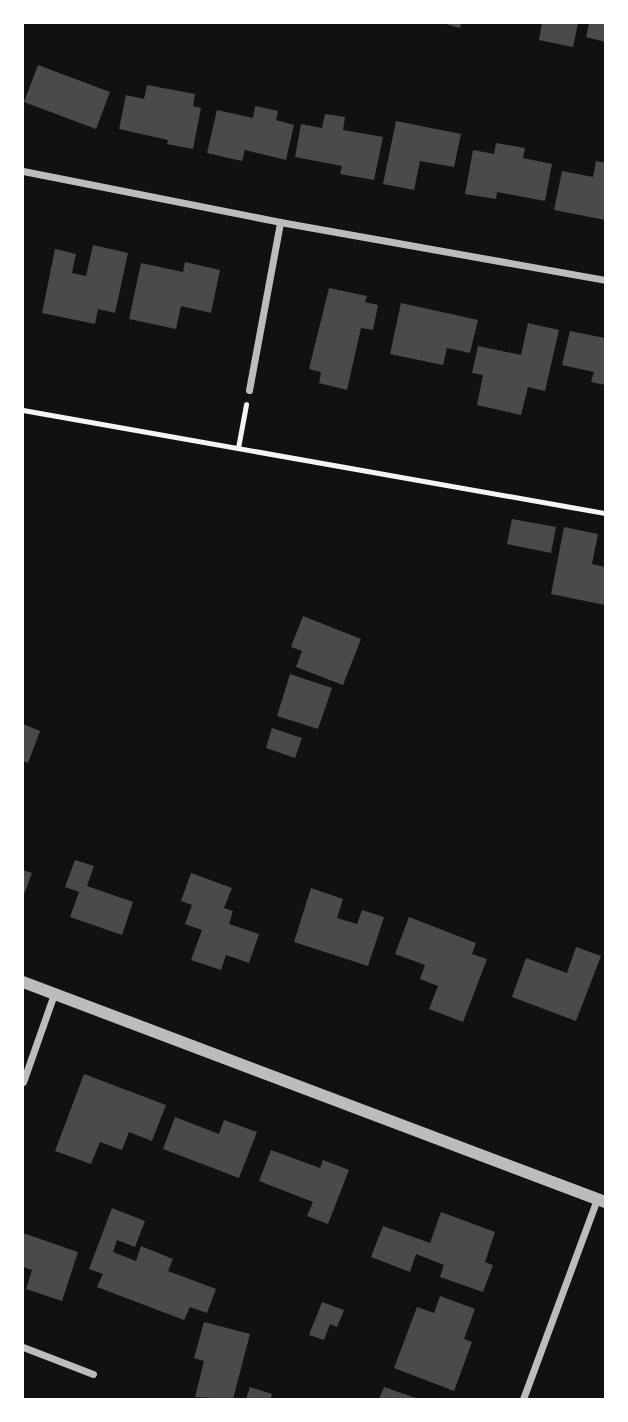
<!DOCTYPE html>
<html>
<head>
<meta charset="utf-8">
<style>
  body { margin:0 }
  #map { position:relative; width:628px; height:1422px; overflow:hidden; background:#111; font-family:"Asap Condensed",sans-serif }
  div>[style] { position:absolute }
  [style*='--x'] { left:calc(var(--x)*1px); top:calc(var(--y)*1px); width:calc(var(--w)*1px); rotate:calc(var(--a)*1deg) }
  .building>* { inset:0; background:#4a4a4a }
  .path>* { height:4.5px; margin:-2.25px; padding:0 2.25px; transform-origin:2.25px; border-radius:2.25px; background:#f5f5f5 }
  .minor>* { height:7px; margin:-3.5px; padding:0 3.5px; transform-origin:3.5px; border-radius:3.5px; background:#bcbcbc }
  .tertiary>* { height:12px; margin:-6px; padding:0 6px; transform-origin:6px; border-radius:6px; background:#bcbcbc }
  span { translate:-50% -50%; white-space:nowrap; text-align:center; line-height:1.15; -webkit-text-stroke:5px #fff; paint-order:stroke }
  .frame { position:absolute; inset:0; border:24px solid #fff; pointer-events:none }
</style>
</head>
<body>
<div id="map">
  <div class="building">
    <div style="clip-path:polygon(442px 23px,461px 23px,460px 28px)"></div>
    <div style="clip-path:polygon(542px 23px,578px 23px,573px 47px,539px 40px)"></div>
    <div style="clip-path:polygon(589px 23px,605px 23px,605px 42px,586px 37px)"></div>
    <div style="clip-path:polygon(38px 65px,110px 92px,96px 129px,24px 102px)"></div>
    <div style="clip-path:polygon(147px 85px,195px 94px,193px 106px,201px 108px,193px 149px,167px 144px,168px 140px,119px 129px,126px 95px,144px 99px)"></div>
    <div style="clip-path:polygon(255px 106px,278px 111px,276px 120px,294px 125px,286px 160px,245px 150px,242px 161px,207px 153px,217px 110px,253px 118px)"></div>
    <div style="clip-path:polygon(325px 114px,345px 117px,343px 130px,383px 137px,374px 180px,340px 174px,342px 166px,295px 157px,301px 124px,322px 128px)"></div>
    <div style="clip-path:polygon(396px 121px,461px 134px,454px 167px,420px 161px,414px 190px,383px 184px)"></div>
    <div style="clip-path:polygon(496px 143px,525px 148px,523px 158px,552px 164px,545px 201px,497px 192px,496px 199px,465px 194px,473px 150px,494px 154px)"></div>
    <div style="clip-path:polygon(596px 161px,605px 163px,605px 220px,554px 210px,562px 171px,593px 177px)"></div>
    <div style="clip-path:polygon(93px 245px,128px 253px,115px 313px,98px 309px,95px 324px,42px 313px,55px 249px,76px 254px,72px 273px,86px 276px)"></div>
    <div style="clip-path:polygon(185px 262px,220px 270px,211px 313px,181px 306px,176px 329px,129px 319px,141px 263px,183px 272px)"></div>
    <div style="clip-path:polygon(329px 288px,367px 296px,365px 302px,378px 305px,373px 330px,361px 328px,347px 390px,319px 383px,321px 372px,309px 369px)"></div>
    <div style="clip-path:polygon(401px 303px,478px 320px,470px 353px,447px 348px,443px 365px,390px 354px)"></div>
    <div style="clip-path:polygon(528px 323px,559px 330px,545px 391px,528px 387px,521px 415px,477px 405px,483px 375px,472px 373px,478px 346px,521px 355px)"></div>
    <div style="clip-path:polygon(570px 331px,605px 338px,605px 385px,591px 382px,594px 372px,562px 365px)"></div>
    <div style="clip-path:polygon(512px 519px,556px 527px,551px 553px,507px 544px)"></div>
    <div style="clip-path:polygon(564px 527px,598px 534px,592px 564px,605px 567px,605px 605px,551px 594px)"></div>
    <div style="clip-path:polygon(303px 616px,361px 639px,343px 685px,296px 667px,302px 651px,291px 647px)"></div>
    <div style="clip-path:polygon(290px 674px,332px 688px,318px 729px,277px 716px)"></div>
    <div style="clip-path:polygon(23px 724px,40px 731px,28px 763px,23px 761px)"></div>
    <div style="clip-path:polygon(272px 728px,302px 738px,295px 758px,266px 748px)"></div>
    <div style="clip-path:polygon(75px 860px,94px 866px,87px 886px,133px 902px,122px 935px,70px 917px,79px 892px,65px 887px)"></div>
    <div style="clip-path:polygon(23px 870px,32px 873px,23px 897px)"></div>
    <div style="clip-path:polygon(191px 873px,232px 888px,224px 908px,233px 911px,229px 924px,259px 934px,249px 963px,226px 955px,221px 970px,191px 960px,202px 930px,185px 924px,192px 905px,181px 901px)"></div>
    <div style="clip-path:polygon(311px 888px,343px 899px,337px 918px,357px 924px,362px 910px,384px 917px,368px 966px,294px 942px)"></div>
    <div style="clip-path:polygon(409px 917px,476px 943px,472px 954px,487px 959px,463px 1022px,429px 1009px,438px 986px,420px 979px,425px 965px,395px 954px)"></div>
    <div style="clip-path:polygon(576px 947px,601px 956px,576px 1021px,512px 997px,526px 958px,567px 973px)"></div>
    <div style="clip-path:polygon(84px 1074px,166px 1105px,152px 1141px,129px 1132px,122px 1150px,100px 1142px,91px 1164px,55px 1151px)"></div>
    <div style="clip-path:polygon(175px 1117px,219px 1134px,224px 1120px,257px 1132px,239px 1178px,163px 1149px)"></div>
    <div style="clip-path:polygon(271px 1150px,320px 1168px,323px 1160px,349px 1170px,328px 1224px,307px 1216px,313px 1202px,259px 1181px)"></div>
    <div style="clip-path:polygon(112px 1208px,145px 1221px,135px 1247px,117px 1240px,113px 1252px,136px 1261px,141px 1246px,173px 1259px,168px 1271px,216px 1289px,207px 1313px,190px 1307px,184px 1320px,97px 1287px,103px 1274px,89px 1269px)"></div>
    <div style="clip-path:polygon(441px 1212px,495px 1232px,485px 1262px,493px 1265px,483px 1292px,440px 1277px,444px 1265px,416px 1254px,410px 1272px,371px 1257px,383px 1226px,430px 1243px)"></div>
    <div style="clip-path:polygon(23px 1233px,78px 1252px,62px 1301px,26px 1289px,32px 1270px,23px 1267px)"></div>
    <div style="clip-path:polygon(440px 1296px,475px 1309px,464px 1339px,472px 1342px,454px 1391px,394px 1368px,417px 1307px,434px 1313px)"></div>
    <div style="clip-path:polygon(322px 1302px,344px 1310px,337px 1327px,330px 1324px,324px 1340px,309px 1335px)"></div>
    <div style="clip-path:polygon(204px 1322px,250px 1334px,233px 1399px,195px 1397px,204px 1361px,194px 1358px)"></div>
    <div style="clip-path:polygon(250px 1387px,272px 1394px,271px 1399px,246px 1399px)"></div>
    <div style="clip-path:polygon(384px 1387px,419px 1399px,379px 1399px)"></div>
  </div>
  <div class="path">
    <div style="--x:23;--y:410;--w:591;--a:10.04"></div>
    <div style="--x:238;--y:448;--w:44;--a:-79.5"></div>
  </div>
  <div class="minor">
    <div style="--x:23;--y:171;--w:262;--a:11.2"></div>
    <div style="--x:280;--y:222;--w:330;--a:10.1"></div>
    <div style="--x:249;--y:390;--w:171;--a:-79.5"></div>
    <div style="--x:23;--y:1082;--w:93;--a:-70.6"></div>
    <div style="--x:23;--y:1347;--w:75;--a:21.1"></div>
    <div style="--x:523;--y:1399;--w:213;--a:-69.7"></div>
  </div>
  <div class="tertiary">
    <div style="--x:23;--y:982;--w:622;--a:20.71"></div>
  </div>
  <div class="frame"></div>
</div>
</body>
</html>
